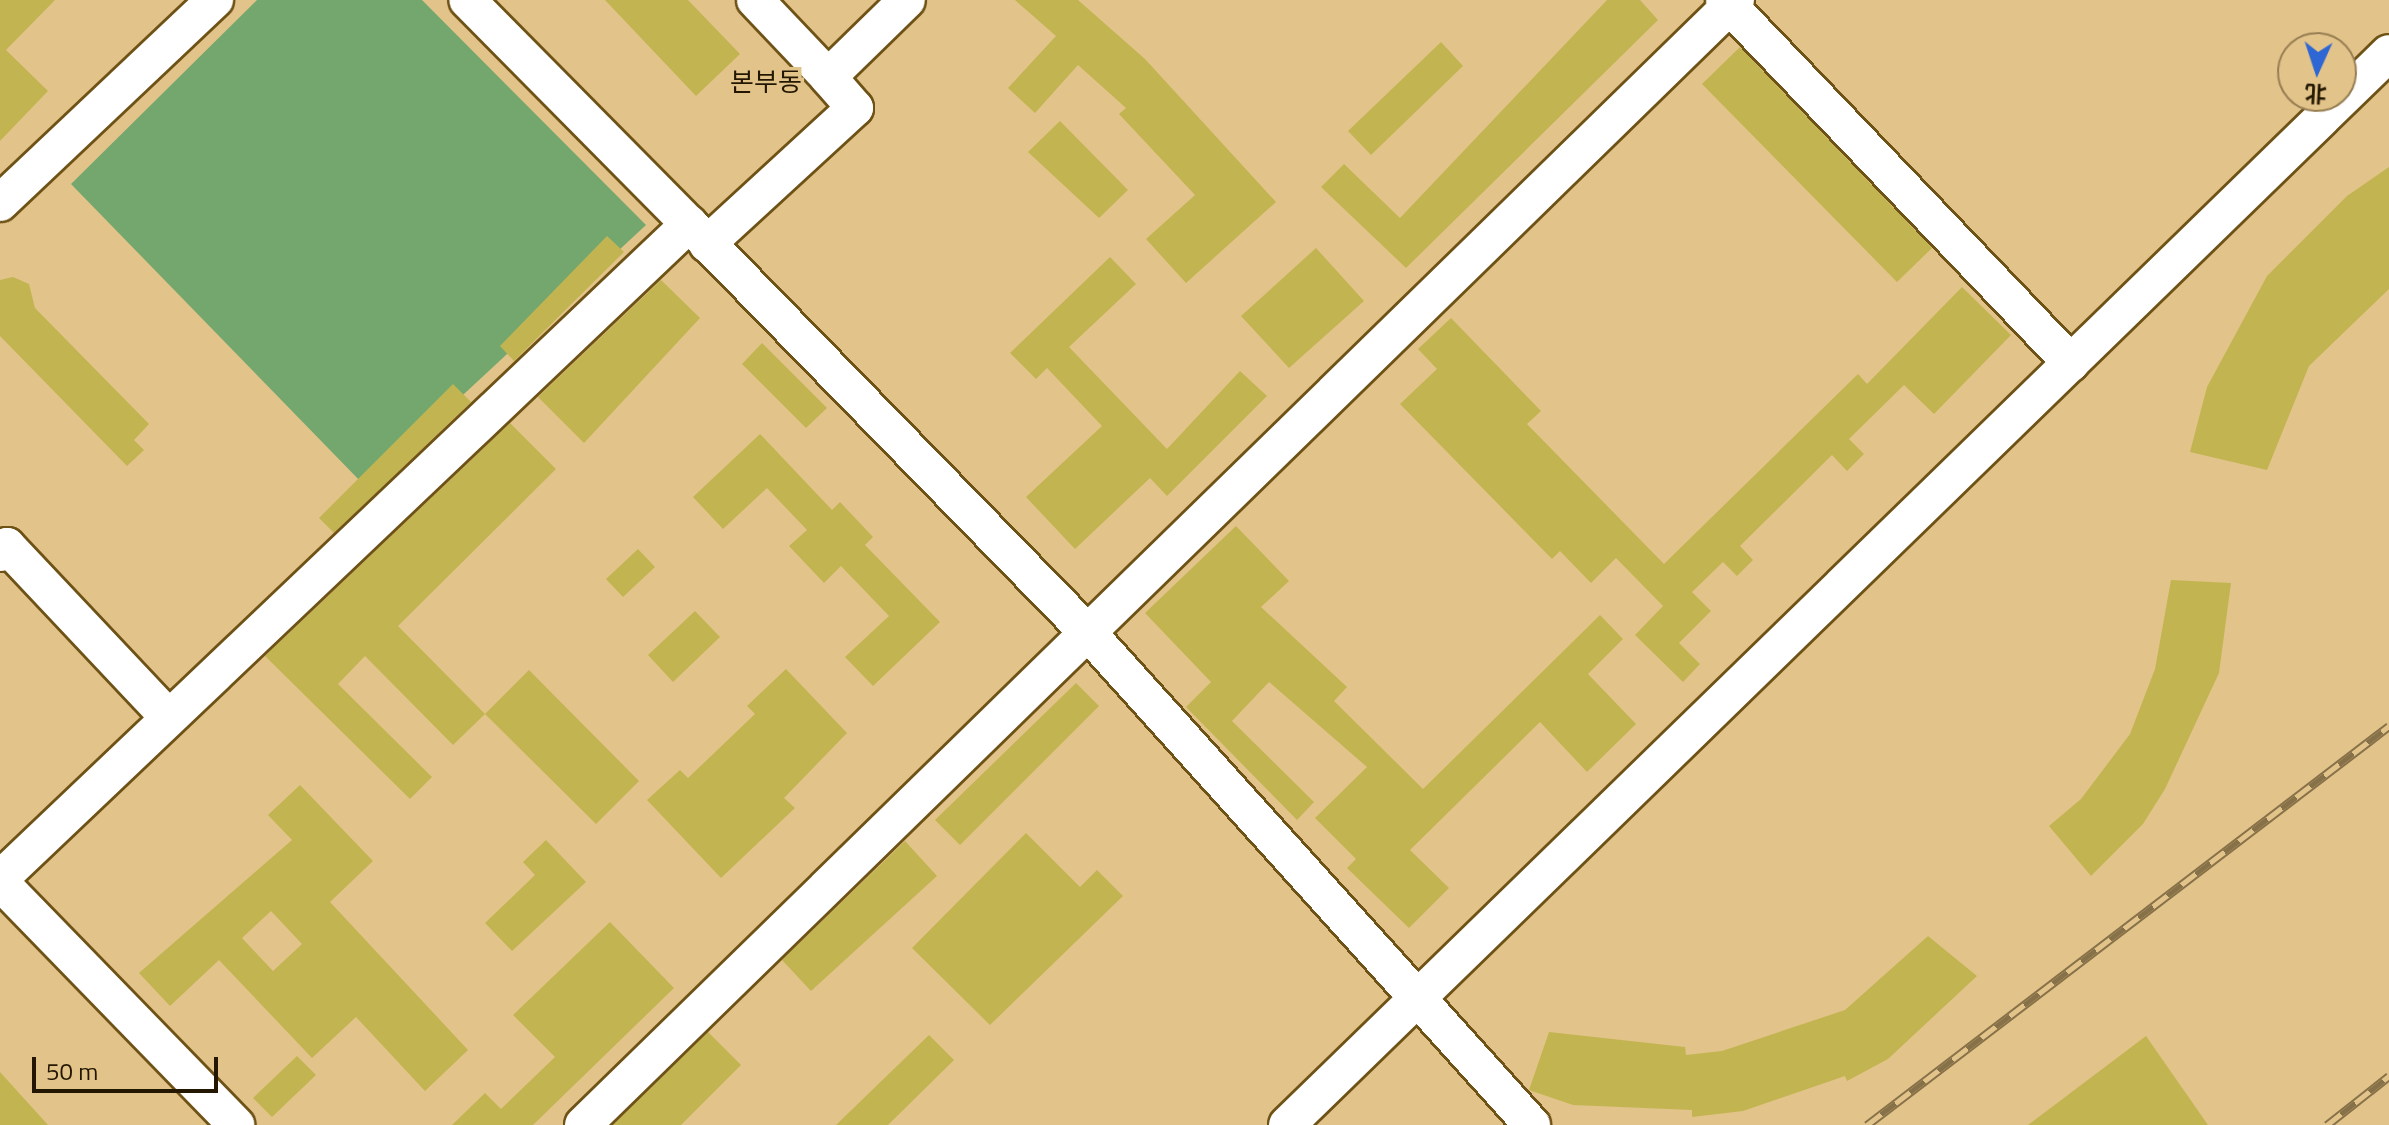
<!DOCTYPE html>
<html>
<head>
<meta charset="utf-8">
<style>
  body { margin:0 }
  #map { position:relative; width:2389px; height:1125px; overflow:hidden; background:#e2c389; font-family:"Titillium Web","Noto Sans SC","Noto Sans KR",sans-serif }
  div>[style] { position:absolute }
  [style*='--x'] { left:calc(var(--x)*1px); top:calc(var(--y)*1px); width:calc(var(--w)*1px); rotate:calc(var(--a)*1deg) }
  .green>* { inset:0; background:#73a76e }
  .building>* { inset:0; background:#c2b551 }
  .roads { filter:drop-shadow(2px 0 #6e5216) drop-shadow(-2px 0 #6e5216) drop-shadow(0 2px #6e5216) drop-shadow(0 -2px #6e5216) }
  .minor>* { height:36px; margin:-18px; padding:0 18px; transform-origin:18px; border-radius:18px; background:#fff }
  .rail>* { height:9px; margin-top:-4.5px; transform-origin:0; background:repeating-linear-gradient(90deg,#e2c389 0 18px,#877148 0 36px); box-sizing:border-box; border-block:2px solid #877148 }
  span { translate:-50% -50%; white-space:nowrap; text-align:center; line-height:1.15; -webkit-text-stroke:7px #e2c389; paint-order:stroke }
  .quarter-label { font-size:26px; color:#231701 }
  .north { position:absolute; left:2277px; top:32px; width:80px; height:80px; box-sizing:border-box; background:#e2c389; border:2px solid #967e53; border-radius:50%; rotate:183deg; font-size:22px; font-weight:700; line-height:32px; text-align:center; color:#231701 }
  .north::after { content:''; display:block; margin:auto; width:28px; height:36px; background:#2e66d4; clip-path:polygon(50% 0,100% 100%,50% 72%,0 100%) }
  .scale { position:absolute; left:32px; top:1057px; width:186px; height:36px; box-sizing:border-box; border:4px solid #231701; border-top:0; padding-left:10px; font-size:24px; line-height:28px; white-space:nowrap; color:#231701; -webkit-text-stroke:6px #e2c389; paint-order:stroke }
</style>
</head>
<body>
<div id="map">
  <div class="green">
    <div style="clip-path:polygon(257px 0,422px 0,646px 225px,365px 486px,71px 184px)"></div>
  </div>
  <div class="building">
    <div style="clip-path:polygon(0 0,55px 0,6px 50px,48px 91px,0 141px)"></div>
    <div style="clip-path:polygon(605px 0,688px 0,740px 54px,696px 96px)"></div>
    <div style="clip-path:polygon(1015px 0,1078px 0,1145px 59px,1276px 202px,1186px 283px,1146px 239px,1195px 195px,1119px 114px,1126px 108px,1078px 65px,1035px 113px,1008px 88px,1056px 36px)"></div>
    <div style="clip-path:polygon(1607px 0,1640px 0,1658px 20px,1406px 268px,1321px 187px,1344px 164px,1400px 218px)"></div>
    <div style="clip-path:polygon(1441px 42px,1463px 66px,1371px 155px,1348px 131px)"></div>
    <div style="clip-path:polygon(1740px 47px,1932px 248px,1897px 282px,1702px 84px)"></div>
    <div style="clip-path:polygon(1060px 121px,1128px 190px,1099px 218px,1028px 152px)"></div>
    <div style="clip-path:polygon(2389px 167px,2389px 289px,2309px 366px,2267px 470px,2190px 452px,2207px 387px,2267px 276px,2347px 196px)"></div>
    <div style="clip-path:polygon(607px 236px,624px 252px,514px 361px,500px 346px)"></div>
    <div style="clip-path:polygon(1316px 248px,1364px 301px,1289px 368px,1241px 316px)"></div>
    <div style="clip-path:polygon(1110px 257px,1136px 284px,1069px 347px,1167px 449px,1240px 371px,1267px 396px,1167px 496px,1150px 478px,1075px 549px,1026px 497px,1102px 426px,1047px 368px,1036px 379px,1010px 353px)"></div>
    <div style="clip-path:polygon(13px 277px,29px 284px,35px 308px,149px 424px,134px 440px,144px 450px,127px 466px,0 336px,0 280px)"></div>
    <div style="clip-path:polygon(661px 280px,700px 318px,584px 443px,538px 397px)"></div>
    <div style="clip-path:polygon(1962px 287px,2011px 335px,1934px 414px,1904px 385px,1849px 439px,1864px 454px,1847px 471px,1832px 455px,1740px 546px,1753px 560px,1737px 576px,1723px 562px,1692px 592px,1711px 611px,1679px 643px,1700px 664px,1683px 682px,1635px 635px,1663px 606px,1616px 558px,1591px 583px,1560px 551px,1552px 559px,1400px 404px,1437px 369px,1418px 349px,1451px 318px,1541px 411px,1527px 424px,1664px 564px,1858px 374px,1867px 384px)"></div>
    <div style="clip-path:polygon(762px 343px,827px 408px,806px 428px,742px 364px)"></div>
    <div style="clip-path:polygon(453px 384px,471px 402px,334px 533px,319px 518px)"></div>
    <div style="clip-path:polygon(510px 423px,556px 469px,398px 626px,485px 714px,453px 745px,365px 656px,338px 684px,432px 777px,410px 799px,265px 656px)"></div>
    <div style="clip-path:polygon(760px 434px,832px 510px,840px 502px,873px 537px,865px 545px,940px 622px,873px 686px,845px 657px,889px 616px,841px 566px,824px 583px,789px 546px,807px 530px,767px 488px,723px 529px,693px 497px)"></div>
    <div style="clip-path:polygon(1236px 526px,1289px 581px,1261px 607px,1347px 687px,1334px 701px,1423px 789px,1600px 615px,1623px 639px,1588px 674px,1636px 724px,1587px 772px,1540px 722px,1410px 850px,1449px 888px,1409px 928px,1347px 868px,1356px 859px,1315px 818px,1367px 767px,1269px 682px,1232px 721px,1314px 802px,1297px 820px,1186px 707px,1211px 682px,1145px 613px)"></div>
    <div style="clip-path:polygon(638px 549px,655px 567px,623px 597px,606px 579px)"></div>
    <div style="clip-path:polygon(2171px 580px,2231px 583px,2219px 673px,2165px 789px,2143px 824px,2091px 876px,2049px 826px,2081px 799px,2130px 734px,2155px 669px)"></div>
    <div style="clip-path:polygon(695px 611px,720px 637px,673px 682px,648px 655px)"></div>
    <div style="clip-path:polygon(786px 669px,847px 733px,784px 798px,795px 808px,721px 878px,647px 800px,680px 770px,688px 778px,755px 714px,747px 706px)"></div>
    <div style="clip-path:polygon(529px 670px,639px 781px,596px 824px,485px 714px)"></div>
    <div style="clip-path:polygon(1076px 683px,1099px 706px,960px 845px,935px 820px)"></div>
    <div style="clip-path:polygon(evenodd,300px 785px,373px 861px,330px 902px,468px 1050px,425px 1091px,356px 1017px,312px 1058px,219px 960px,170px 1006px,139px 973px,292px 840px,268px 815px,300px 785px,271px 911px,302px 944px,273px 971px,242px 938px,271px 911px)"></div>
    <div style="clip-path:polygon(1026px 833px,1080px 887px,1097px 870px,1123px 896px,990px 1025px,912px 948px)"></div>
    <div style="clip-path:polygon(546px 840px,586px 882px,512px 951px,485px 923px,535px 875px,523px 862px)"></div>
    <div style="clip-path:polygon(905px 841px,937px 876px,811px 991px,782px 960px)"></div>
    <div style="clip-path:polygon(610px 922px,674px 988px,533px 1125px,452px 1125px,485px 1093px,501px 1109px,555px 1057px,513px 1015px)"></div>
    <div style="clip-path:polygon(1928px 936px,1977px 976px,1888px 1059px,1847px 1081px,1845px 1076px,1743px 1111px,1692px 1117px,1692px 1110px,1573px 1105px,1529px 1090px,1549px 1032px,1685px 1047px,1686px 1055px,1722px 1051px,1845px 1010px)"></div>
    <div style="clip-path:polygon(708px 1032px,741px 1065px,681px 1125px,613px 1125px)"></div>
    <div style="clip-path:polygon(929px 1035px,954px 1060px,888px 1125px,836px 1125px)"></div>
    <div style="clip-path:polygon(2146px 1036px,2208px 1125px,2028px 1125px)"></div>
    <div style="clip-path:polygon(297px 1056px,316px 1075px,272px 1117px,253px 1098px)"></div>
    <div style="clip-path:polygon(0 1072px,48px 1125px,0 1125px)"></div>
  </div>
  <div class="roads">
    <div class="minor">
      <div style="--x:755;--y:0;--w:106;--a:46.5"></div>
      <div style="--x:1724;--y:0;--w:502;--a:46.29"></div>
      <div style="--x:0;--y:203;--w:296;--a:-43.4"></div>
      <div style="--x:689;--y:224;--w:574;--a:45.71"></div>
      <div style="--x:1090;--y:635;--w:660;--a:47.95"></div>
      <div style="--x:707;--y:244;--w:201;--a:-42.6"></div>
      <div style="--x:855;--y:108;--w:41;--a:-131.1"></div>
      <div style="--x:828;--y:77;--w:110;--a:-44.3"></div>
      <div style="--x:0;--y:553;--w:10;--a:-45"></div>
      <div style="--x:7;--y:546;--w:236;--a:46.7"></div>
      <div style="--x:0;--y:879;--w:951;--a:-43.55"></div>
      <div style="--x:689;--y:224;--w:315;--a:-134.7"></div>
      <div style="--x:0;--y:882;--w:339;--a:45.8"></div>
      <div style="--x:583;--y:1125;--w:1611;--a:-44.3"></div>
      <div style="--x:1287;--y:1125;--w:1537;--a:-44.21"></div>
    </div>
  </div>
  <div class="rail">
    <div style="--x:1867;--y:1125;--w:657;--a:-37.39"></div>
    <div style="--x:2327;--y:1125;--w:79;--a:-38.3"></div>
  </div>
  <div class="quarter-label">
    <span style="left:766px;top:82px">본부동</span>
  </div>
  <div class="north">北</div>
  <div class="scale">50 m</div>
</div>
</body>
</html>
